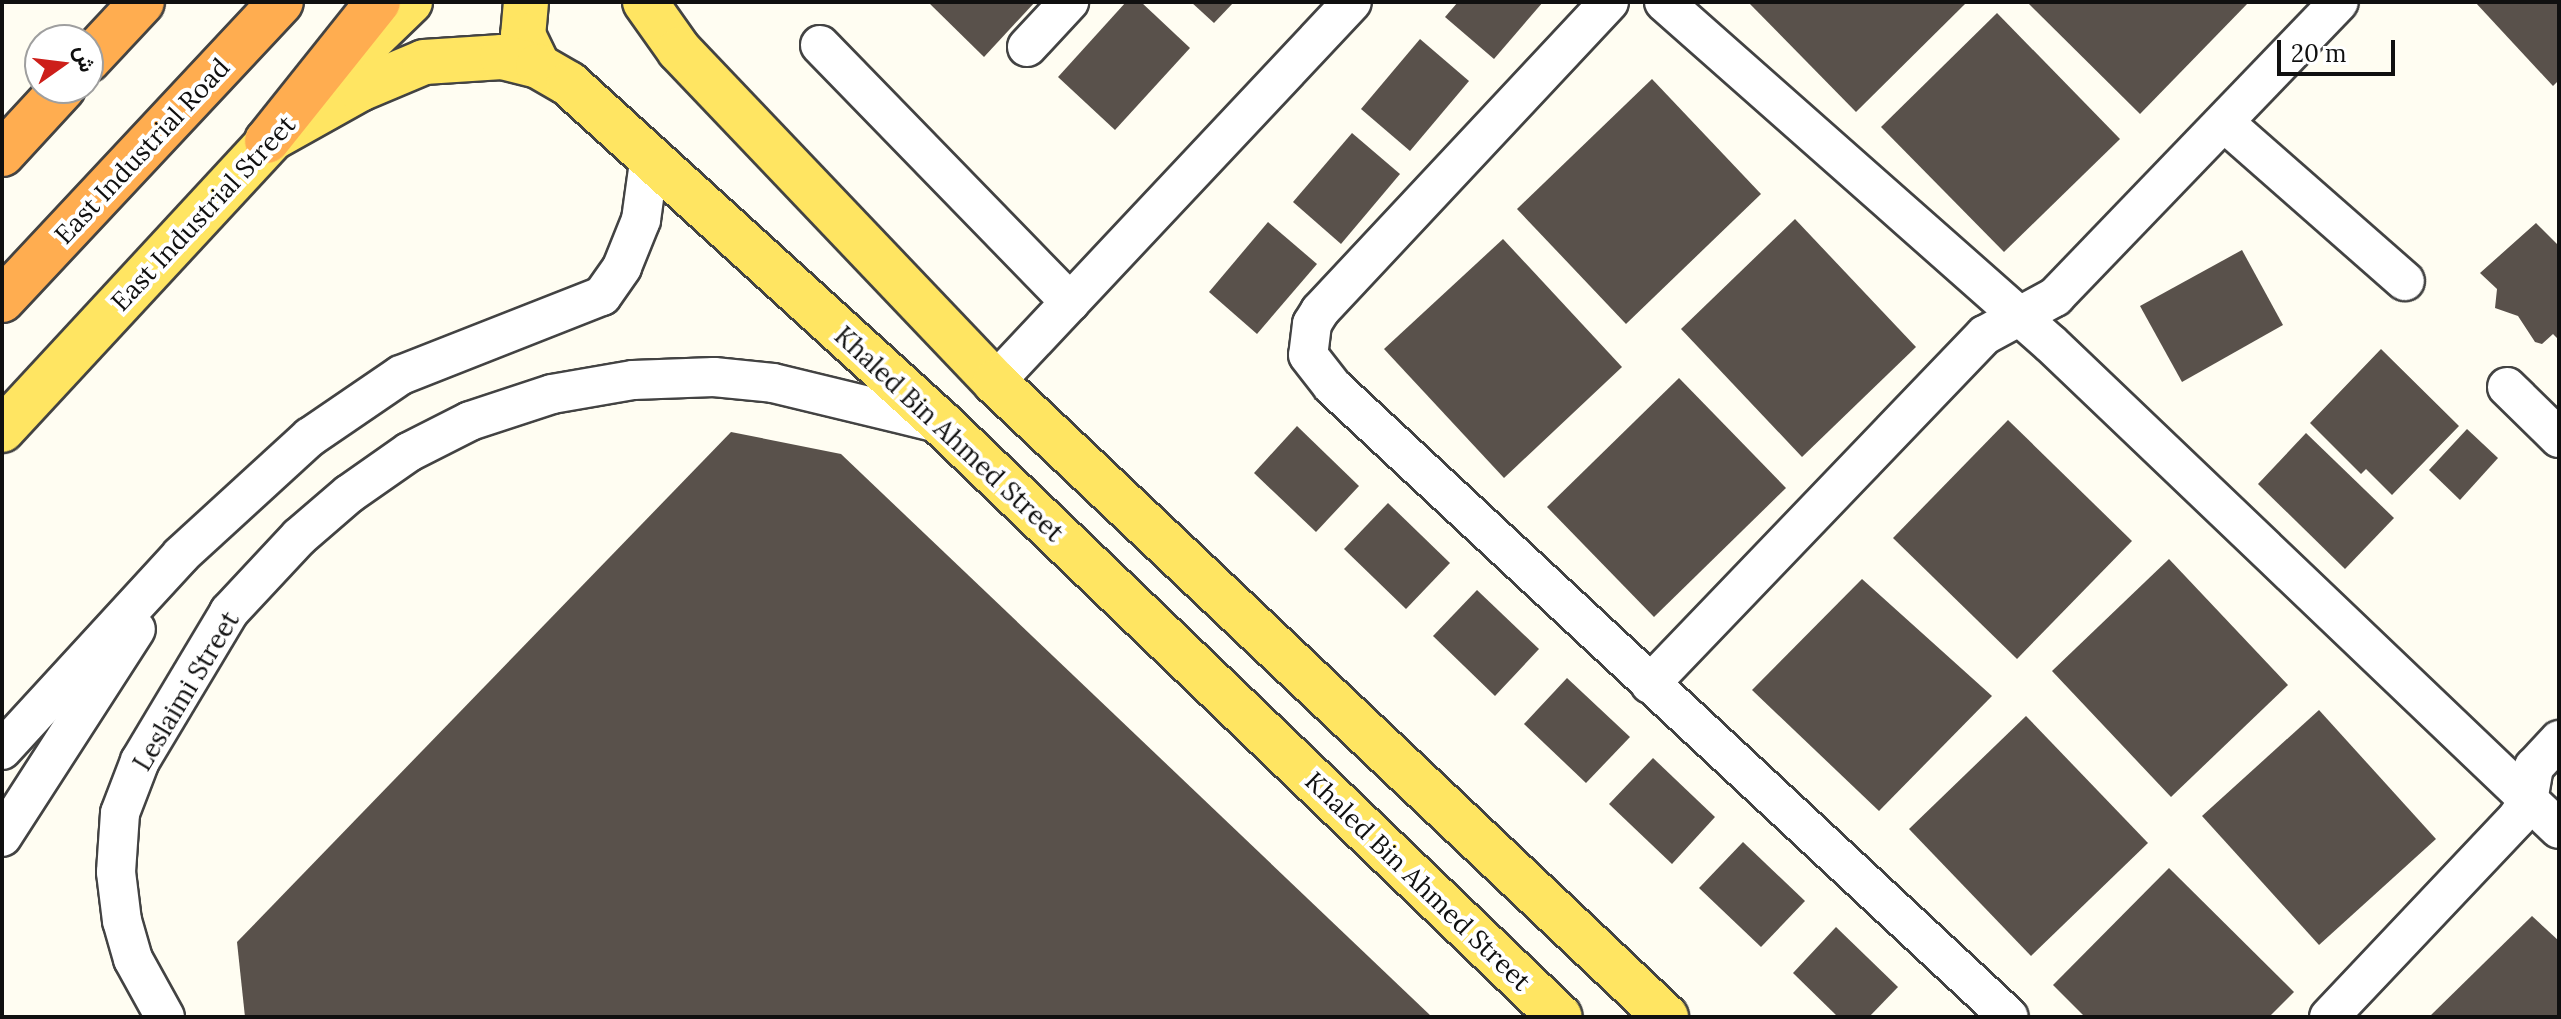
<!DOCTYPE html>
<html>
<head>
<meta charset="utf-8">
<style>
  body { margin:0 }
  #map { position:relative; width:2561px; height:1019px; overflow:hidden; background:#fffdf2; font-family:Lora,Vazirmatn,serif }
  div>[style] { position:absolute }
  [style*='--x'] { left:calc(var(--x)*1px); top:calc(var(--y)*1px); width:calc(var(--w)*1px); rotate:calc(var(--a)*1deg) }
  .building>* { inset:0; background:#59514b }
  .roads { filter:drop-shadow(2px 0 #434343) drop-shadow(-2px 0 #434343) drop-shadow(0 2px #434343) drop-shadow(0 -2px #434343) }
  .minor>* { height:38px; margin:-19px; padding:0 19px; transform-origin:19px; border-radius:19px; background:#fff }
  .major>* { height:44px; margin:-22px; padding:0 22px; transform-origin:22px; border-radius:22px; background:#ffe562 }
  .highway>* { height:44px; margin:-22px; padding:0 22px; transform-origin:22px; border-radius:22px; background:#ffad50 }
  span { translate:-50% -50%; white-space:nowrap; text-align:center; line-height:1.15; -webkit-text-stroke:8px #fff; paint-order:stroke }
  .street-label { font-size:26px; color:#101010 }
  .frame { position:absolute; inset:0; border:4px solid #101010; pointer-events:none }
  .north { position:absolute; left:24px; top:24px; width:80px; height:80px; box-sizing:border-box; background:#fff; border:2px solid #9f9f9f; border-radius:50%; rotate:76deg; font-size:22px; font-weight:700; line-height:32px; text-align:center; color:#101010 }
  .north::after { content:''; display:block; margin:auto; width:28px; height:36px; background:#cd1f1a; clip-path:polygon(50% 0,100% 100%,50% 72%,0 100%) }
  .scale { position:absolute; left:2277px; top:40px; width:118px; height:36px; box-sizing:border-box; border:4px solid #101010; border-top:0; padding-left:10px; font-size:24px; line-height:28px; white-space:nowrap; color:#101010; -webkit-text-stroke:6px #fff; paint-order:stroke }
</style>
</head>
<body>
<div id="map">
  <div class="building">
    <div style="clip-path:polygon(928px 2px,1035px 2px,984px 57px)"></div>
    <div style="clip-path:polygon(1126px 2px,1141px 2px,1190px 48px,1115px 130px,1058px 77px)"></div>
    <div style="clip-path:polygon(1191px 2px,1234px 2px,1214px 23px)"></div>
    <div style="clip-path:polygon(1458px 2px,1543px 2px,1494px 59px,1445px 17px)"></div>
    <div style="clip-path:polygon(1748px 2px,1967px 2px,1856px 112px)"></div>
    <div style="clip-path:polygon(2027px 2px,2249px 2px,2140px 114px)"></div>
    <div style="clip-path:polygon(2475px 2px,2559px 2px,2559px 80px,2553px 86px)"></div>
    <div style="clip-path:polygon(1997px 13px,2120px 139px,2004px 252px,1881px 127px)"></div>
    <div style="clip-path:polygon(1420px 39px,1469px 81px,1410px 151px,1361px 109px)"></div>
    <div style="clip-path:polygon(1652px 79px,1761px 194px,1626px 324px,1517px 209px)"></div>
    <div style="clip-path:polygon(1352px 133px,1400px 174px,1341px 244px,1293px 202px)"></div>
    <div style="clip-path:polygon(1795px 219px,1916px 347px,1802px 457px,1681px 329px)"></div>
    <div style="clip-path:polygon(1268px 222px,1317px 264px,1257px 334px,1209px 292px)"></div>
    <div style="clip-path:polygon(2536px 223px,2559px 246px,2559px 340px,2553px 334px,2542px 344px,2535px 342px,2518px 316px,2495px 308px,2497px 289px,2480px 273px)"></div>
    <div style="clip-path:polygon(1503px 239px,1622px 367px,1504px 478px,1384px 349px)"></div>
    <div style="clip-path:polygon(2242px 250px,2283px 325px,2182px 382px,2140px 306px)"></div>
    <div style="clip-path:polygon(2381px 349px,2459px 426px,2392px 495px,2366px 469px,2361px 474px,2310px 423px)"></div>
    <div style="clip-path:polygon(1679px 378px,1786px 488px,1654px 617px,1547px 507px)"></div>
    <div style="clip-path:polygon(2008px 420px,2132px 541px,2017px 659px,1893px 538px)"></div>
    <div style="clip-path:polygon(1297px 426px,1359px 486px,1316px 532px,1254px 473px)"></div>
    <div style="clip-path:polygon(2467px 429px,2498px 458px,2460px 500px,2429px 470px)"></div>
    <div style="clip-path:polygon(731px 432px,841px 454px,1432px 1017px,245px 1017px,237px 942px)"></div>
    <div style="clip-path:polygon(2306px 433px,2394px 518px,2345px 569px,2258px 484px)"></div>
    <div style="clip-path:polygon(1388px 503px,1450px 563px,1406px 609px,1344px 549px)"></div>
    <div style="clip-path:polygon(2169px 559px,2288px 685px,2171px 797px,2052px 671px)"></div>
    <div style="clip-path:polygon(1862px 579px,1992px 696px,1879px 811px,1752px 690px)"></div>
    <div style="clip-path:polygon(1477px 590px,1539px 649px,1495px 696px,1433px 636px)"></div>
    <div style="clip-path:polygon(1567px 678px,1630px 737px,1586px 783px,1524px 724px)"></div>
    <div style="clip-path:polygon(2319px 710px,2436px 839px,2319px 945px,2202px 816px)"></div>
    <div style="clip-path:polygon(2026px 716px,2148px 843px,2031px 956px,1909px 829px)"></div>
    <div style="clip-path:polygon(1653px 758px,1715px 817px,1672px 864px,1609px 804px)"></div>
    <div style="clip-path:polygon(1743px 842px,1805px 901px,1761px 947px,1699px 888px)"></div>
    <div style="clip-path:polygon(2169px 868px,2294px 992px,2269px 1017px,2085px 1017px,2053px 985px)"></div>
    <div style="clip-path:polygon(2532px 916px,2559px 941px,2559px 1017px,2429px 1017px)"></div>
    <div style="clip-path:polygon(1836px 927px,1898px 987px,1869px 1017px,1838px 1017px,1793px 973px)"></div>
  </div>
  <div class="roads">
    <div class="minor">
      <div style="--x:1609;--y:2;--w:423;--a:133.1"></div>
      <div style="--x:1320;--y:311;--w:15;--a:122"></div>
      <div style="--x:1312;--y:324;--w:31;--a:97"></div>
      <div style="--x:1308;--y:355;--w:39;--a:52"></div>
      <div style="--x:1332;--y:386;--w:925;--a:42.99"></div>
      <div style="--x:1664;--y:2;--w:516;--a:41.47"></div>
      <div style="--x:2051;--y:344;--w:702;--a:43.67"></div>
      <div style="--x:820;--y:45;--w:359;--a:45.8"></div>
      <div style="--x:1027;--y:47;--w:62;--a:-47"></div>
      <div style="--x:2226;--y:124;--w:238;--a:41.3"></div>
      <div style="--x:995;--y:382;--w:521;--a:-46.79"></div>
      <div style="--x:2507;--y:387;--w:73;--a:44.4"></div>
      <div style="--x:1650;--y:684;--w:484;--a:-46.2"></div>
      <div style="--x:1985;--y:335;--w:80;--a:-28.5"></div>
      <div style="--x:2055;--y:297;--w:409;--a:-46.1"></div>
      <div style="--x:2;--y:750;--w:265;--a:-47.4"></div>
      <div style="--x:181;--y:555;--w:175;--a:-42.5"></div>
      <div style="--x:310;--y:437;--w:110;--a:-34.3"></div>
      <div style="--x:401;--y:375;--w:216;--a:-21.5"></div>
      <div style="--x:602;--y:296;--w:35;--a:-55"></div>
      <div style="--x:622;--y:267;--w:51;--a:-68"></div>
      <div style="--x:641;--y:220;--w:66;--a:-82.1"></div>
      <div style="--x:2;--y:837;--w:247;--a:-57.2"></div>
      <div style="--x:165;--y:1017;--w:66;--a:-118.9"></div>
      <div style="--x:133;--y:959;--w:40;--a:-106"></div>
      <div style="--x:122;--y:921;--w:49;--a:-97"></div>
      <div style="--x:116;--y:872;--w:59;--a:-86.1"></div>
      <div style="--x:120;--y:813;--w:56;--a:-69"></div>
      <div style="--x:140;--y:761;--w:174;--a:-59.1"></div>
      <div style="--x:229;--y:612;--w:103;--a:-47"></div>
      <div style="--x:299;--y:537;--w:66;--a:-40.7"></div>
      <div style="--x:349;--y:494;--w:73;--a:-35"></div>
      <div style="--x:409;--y:452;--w:68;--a:-26.9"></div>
      <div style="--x:470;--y:421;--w:86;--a:-18.2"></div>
      <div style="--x:552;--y:394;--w:82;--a:-9.8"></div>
      <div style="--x:633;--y:380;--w:81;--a:-2.1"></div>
      <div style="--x:714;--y:377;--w:59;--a:5.8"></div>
      <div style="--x:773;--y:383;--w:174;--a:13.6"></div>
      <div style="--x:2329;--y:1017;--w:274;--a:-46.6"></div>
      <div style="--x:2517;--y:818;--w:20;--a:-57"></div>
      <div style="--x:2528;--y:801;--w:35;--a:-80"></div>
      <div style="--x:2534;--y:767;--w:37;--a:-47"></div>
    </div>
    <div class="major">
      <div style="--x:526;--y:2;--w:33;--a:95"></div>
      <div style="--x:523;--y:35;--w:34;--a:64"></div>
      <div style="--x:645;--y:2;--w:59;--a:54.7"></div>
      <div style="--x:679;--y:50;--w:458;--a:46.4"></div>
      <div style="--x:995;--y:382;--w:924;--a:43.42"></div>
      <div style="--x:351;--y:59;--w:82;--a:-44"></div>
      <div style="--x:267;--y:141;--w:107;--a:-29.2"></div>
      <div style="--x:360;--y:89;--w:69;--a:-22.9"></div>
      <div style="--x:424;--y:62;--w:78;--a:-3.7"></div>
      <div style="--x:502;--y:57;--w:37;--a:14"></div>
      <div style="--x:538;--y:66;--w:36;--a:30"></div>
      <div style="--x:569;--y:84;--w:505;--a:42.35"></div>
      <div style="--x:942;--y:424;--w:856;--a:43.82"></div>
      <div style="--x:2;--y:430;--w:421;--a:-47.2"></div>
    </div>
    <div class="highway">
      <div style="--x:88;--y:60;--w:79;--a:-47"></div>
      <div style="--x:267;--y:141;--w:178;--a:-51.4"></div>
      <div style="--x:2;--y:154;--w:90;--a:-47.3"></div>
      <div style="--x:2;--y:300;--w:408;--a:-46.9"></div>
    </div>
  </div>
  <div class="street-label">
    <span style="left:142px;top:151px;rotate:-47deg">East Industrial Road</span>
    <span style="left:203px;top:213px;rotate:-47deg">East Industrial Street</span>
    <span style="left:949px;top:434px;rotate:43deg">Khaled Bin Ahmed Street</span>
    <span style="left:186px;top:691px;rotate:-59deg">Leslaimi Street</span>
    <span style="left:1418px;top:881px;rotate:44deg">Khaled Bin Ahmed Street</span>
  </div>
  <div class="frame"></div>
  <div class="north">ش</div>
  <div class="scale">20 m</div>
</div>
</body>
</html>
